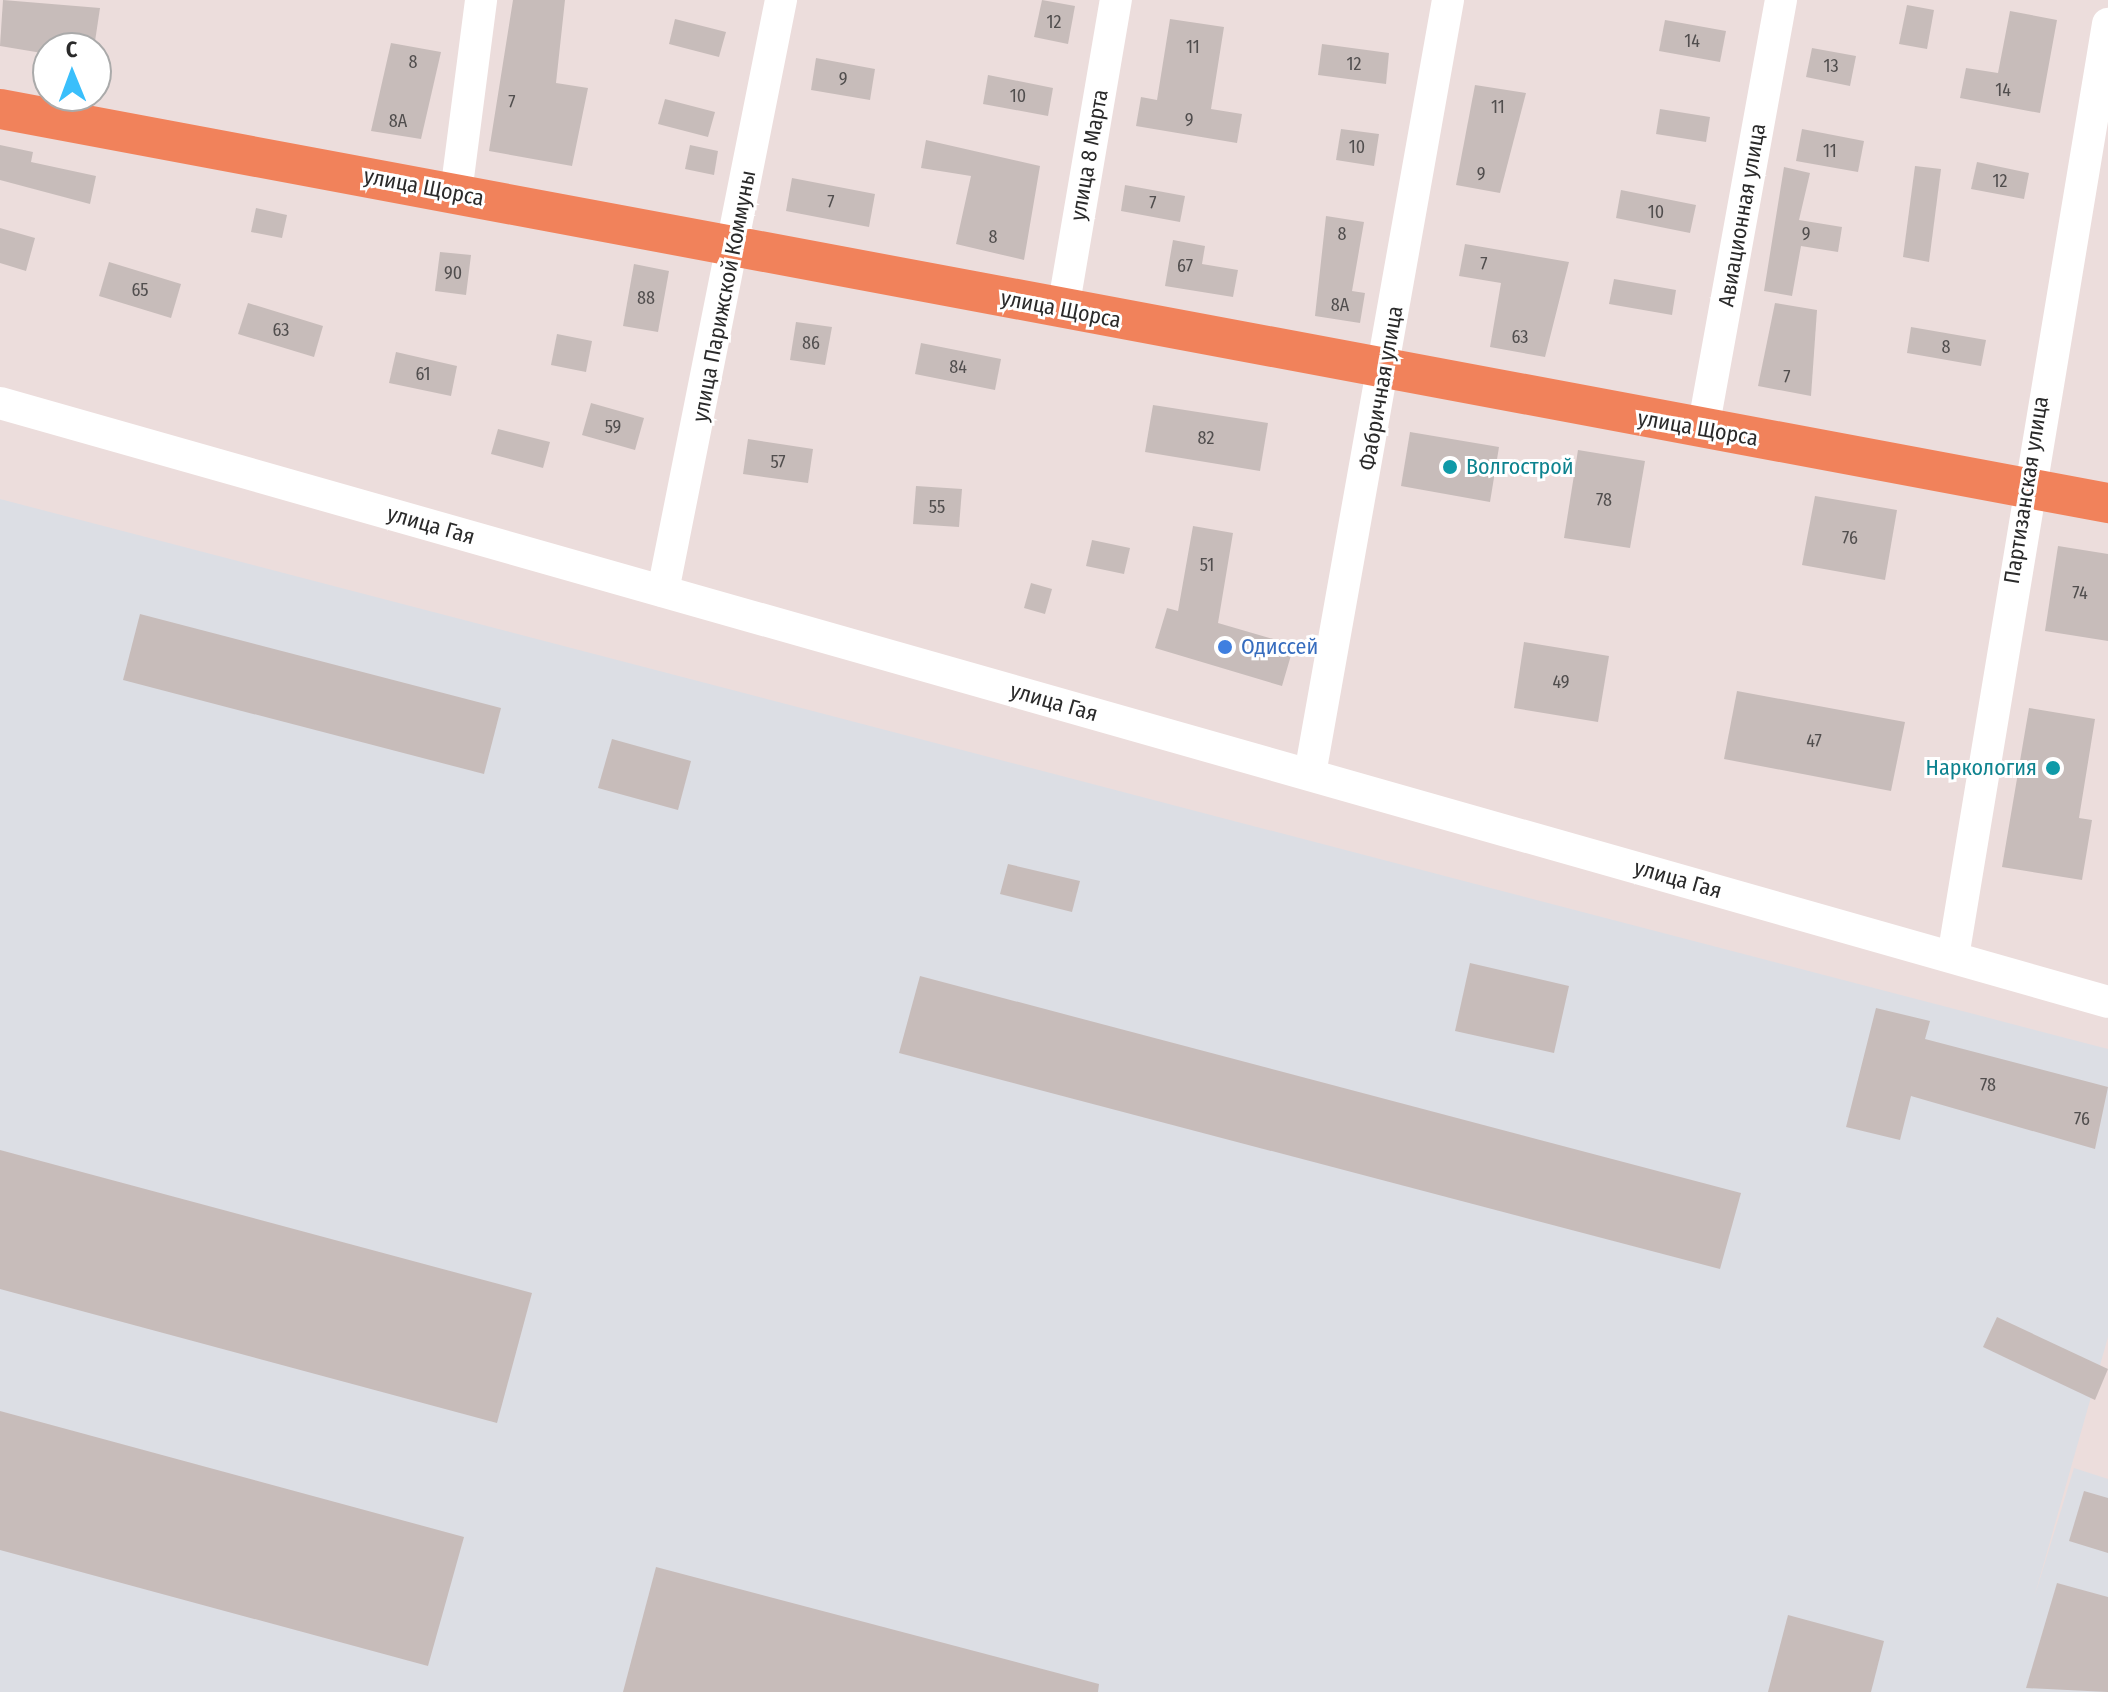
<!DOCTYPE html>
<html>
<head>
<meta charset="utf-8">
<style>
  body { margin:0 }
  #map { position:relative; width:2108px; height:1692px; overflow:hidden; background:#ecdddc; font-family:"Fira Sans Condensed",sans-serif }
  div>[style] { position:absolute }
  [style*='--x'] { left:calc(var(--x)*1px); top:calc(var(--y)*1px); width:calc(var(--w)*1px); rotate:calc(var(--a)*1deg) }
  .industrial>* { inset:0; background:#dcdee4 }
  .building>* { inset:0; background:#c7bcba }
  .minor>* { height:32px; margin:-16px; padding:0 16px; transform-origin:16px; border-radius:16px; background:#fff }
  .major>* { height:40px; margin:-20px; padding:0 20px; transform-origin:20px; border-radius:20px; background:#f1825b }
  .dots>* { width:22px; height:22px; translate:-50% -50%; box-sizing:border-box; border:4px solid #fff; border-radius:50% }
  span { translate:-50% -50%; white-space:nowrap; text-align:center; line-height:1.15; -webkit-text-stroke:6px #fff; paint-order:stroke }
  .number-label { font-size:18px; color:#514e4e }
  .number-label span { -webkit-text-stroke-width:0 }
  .street-label { font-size:22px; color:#2a2a2a }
  .culture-label { font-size:22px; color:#0d838f }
  .left { translate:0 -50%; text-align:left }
  .right { translate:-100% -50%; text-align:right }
  .shop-label { font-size:22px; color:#366cbe }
  .north { position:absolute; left:32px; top:32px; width:80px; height:80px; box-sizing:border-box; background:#fff; border:2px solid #aaa; border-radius:50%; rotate:359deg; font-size:22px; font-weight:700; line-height:32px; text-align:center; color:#2a2a2a }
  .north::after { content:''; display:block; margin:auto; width:28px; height:36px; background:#3abffb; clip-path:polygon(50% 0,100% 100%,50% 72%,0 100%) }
</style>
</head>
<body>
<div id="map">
  <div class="industrial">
    <div style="clip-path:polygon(0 499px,2108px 1049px,2108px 1337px,2034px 1598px,2074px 1468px,2108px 1479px,2108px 1692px,0 1692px)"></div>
  </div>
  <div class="building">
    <div style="clip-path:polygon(3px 0,100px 8px,94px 48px,48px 54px,0 46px)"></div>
    <div style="clip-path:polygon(513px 0,565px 0,556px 83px,588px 88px,572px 166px,489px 151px)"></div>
    <div style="clip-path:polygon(1042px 0,1075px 6px,1068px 44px,1034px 37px)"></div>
    <div style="clip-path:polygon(1907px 5px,1934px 10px,1927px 49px,1899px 44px)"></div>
    <div style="clip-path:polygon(2010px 11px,2057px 20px,2040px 113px,1960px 98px,1966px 68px,1998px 73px)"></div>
    <div style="clip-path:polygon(675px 19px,726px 32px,719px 57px,669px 44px)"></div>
    <div style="clip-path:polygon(1170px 19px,1224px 27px,1211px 109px,1242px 114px,1237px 143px,1136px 126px,1141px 97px,1157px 100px)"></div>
    <div style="clip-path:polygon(1665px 20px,1726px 31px,1720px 62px,1659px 51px)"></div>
    <div style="clip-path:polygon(391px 43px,441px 52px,421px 139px,371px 131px)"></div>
    <div style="clip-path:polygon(1322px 44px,1389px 53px,1386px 84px,1318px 75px)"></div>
    <div style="clip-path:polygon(1812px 48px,1856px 56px,1850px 86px,1806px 77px)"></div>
    <div style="clip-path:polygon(816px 58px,875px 69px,870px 100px,811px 90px)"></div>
    <div style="clip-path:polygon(988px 75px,1053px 88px,1048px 116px,983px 104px)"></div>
    <div style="clip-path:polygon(1475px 85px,1526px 93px,1500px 193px,1456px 185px)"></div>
    <div style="clip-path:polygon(665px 99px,715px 112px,708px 137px,658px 124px)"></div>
    <div style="clip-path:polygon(1660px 109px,1710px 117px,1706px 142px,1656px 134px)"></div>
    <div style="clip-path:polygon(1341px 129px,1379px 134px,1374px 166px,1336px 160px)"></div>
    <div style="clip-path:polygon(1802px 129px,1864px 141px,1858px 172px,1796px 161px)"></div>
    <div style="clip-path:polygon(926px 140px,1040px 166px,1024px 260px,956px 244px,971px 176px,921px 168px)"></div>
    <div style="clip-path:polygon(0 145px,33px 152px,31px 162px,96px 176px,90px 204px,0 180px)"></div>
    <div style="clip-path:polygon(690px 145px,718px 151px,714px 175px,685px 169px)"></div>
    <div style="clip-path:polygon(1977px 162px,2029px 173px,2024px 199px,1971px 189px)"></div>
    <div style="clip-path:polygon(1915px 166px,1941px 169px,1929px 262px,1903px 257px)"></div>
    <div style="clip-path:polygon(1784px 167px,1810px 173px,1799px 220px,1842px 227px,1838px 252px,1801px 246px,1792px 296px,1764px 291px)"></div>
    <div style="clip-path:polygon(792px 178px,875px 194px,869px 227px,786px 211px)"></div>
    <div style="clip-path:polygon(1125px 185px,1185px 196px,1180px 222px,1121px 211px)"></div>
    <div style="clip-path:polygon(1621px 190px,1696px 205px,1690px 233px,1616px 218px)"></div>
    <div style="clip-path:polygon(256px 208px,287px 215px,282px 238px,251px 232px)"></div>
    <div style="clip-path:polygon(1326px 216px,1364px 222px,1352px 291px,1365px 293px,1360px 323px,1315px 316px)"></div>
    <div style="clip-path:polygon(0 228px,35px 238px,26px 271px,0 263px)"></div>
    <div style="clip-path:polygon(1173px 240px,1205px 246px,1202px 264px,1238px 270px,1233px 297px,1165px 286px)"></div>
    <div style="clip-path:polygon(1465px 244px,1569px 262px,1545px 357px,1490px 347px,1501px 283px,1459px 276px)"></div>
    <div style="clip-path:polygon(440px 252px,471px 255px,466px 295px,435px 291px)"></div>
    <div style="clip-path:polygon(109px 262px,181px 284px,171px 318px,99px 296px)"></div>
    <div style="clip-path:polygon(634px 264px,669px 271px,658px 332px,623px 326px)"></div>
    <div style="clip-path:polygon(1614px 279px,1676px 290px,1672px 315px,1609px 304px)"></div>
    <div style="clip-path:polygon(248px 303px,323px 326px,314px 357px,238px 334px)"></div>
    <div style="clip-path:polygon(1775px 303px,1817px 310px,1811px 396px,1758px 386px)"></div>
    <div style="clip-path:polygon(796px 322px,832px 327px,825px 365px,790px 360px)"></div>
    <div style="clip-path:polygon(1911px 327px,1986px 340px,1981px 366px,1907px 353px)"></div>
    <div style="clip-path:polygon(557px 334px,592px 341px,586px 372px,551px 365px)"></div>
    <div style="clip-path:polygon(921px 343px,1001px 359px,995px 390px,915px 374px)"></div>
    <div style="clip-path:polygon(396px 352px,457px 366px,451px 396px,389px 383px)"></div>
    <div style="clip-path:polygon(591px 403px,644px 418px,635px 450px,582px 435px)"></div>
    <div style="clip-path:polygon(1153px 405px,1268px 423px,1260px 471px,1145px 452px)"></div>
    <div style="clip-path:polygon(498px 429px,550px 442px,543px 468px,491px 454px)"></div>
    <div style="clip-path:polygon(1410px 432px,1499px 447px,1490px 502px,1401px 486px)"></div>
    <div style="clip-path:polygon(748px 439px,813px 449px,808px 483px,743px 474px)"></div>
    <div style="clip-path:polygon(1578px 450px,1645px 461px,1630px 548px,1564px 538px)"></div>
    <div style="clip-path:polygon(916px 486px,962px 489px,959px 527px,913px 524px)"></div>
    <div style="clip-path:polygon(1815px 496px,1897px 510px,1885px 580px,1802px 565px)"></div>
    <div style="clip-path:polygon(1193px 526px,1233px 533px,1218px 623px,1294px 645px,1282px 686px,1155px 648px,1167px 608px,1178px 611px)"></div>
    <div style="clip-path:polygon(1092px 540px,1130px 548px,1124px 574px,1086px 566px)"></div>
    <div style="clip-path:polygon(2058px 546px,2108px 554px,2108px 641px,2045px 631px)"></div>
    <div style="clip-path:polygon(1031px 583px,1052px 589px,1045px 614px,1024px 608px)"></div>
    <div style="clip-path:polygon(140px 614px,501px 708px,484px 774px,123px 680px)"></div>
    <div style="clip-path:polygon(1524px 642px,1609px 656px,1598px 722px,1514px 708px)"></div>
    <div style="clip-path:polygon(1737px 691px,1905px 722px,1891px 791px,1724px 759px)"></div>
    <div style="clip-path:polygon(2029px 708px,2095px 719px,2079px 818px,2092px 820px,2082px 880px,2002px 867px)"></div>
    <div style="clip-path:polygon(612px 739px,691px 761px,678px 810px,598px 788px)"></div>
    <div style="clip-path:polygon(1008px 864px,1080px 881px,1072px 912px,1000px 894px)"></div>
    <div style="clip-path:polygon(1470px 963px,1569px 986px,1554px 1053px,1455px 1031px)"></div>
    <div style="clip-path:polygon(920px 976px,1741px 1193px,1720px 1269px,899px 1053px)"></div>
    <div style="clip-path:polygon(1876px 1008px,1930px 1021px,1925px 1039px,2108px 1087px,2095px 1149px,1911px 1096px,1900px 1140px,1846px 1127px)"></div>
    <div style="clip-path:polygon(0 1150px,532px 1293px,497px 1423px,0 1289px)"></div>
    <div style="clip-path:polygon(1997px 1317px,2108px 1369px,2095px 1400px,1983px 1347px)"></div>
    <div style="clip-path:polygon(0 1411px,464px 1537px,428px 1666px,0 1550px)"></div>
    <div style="clip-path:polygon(2084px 1491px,2108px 1498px,2108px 1553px,2069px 1541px)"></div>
    <div style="clip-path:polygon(656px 1567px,1099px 1684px,1098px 1692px,623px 1692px)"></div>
    <div style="clip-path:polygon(2057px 1583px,2108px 1597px,2108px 1692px,2026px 1688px)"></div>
    <div style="clip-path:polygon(1788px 1615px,1884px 1641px,1871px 1692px,1768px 1692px)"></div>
  </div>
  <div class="minor">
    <div style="--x:456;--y:193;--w:195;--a:-82.6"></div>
    <div style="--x:1063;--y:309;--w:314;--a:-80.3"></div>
    <div style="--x:0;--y:403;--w:2191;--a:15.86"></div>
    <div style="--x:1703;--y:429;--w:436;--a:-79.7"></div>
    <div style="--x:663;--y:591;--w:603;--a:-78.71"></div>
    <div style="--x:1310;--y:774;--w:786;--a:-79.89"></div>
    <div style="--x:1953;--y:957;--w:946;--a:-80.57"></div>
  </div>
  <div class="major">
    <div style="--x:0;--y:109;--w:2145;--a:10.59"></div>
  </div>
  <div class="dots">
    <div style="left:1450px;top:467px;background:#0f9aa8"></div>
    <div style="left:1225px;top:647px;background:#3f7fe0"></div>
    <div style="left:2053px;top:768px;background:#0f9aa8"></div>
  </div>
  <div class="number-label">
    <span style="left:1054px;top:22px">12</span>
    <span style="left:1692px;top:41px">14</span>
    <span style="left:1193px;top:47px">11</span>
    <span style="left:413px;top:62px">8</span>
    <span style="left:1354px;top:64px">12</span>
    <span style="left:1831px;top:66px">13</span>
    <span style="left:843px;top:79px">9</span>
    <span style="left:2003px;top:90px">14</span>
    <span style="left:1018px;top:96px">10</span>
    <span style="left:512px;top:102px">7</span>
    <span style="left:1498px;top:107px">11</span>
    <span style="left:1189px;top:120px">9</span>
    <span style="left:398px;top:121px">8А</span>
    <span style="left:1357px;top:147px">10</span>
    <span style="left:1830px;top:151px">11</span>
    <span style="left:1481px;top:174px">9</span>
    <span style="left:2000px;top:181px">12</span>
    <span style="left:831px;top:202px">7</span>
    <span style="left:1153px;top:203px">7</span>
    <span style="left:1656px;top:212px">10</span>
    <span style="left:1342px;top:234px">8</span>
    <span style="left:1806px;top:234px">9</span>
    <span style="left:993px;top:237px">8</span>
    <span style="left:1484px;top:264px">7</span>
    <span style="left:1185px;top:266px">67</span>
    <span style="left:453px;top:273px">90</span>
    <span style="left:140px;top:290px">65</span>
    <span style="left:646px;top:298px">88</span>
    <span style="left:1340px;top:305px">8А</span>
    <span style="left:281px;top:330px">63</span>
    <span style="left:1520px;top:337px">63</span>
    <span style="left:811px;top:343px">86</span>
    <span style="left:1946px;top:347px">8</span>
    <span style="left:958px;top:367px">84</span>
    <span style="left:423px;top:374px">61</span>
    <span style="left:1787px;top:377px">7</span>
    <span style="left:613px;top:427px">59</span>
    <span style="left:1206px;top:438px">82</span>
    <span style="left:778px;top:462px">57</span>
    <span style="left:1604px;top:500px">78</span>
    <span style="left:937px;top:507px">55</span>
    <span style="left:1850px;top:538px">76</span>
    <span style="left:1207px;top:565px">51</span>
    <span style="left:2080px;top:593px">74</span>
    <span style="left:1561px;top:682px">49</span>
    <span style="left:1814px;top:741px">47</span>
    <span style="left:1988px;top:1085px">78</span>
    <span style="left:2082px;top:1119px">76</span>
  </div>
  <div class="street-label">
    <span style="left:1089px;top:155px;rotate:-80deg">улица 8 Марта</span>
    <span style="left:424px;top:187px;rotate:11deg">улица Щорса</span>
    <span style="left:1742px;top:215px;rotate:-80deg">Авиационная улица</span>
    <span style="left:724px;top:296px;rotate:-79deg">улица Парижской Коммуны</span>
    <span style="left:1061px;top:309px;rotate:11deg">улица Щорса</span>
    <span style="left:1381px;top:388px;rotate:-80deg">Фабричная улица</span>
    <span style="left:1698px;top:428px;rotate:10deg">улица Щорса</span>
    <span style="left:2026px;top:490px;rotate:-81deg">Партизанская улица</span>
    <span style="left:431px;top:525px;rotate:16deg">улица Гая</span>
    <span style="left:1054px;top:702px;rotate:16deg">улица Гая</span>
    <span style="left:1678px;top:879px;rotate:16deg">улица Гая</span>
  </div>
  <div class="culture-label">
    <span class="left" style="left:1466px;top:467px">Волгострой</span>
    <span class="right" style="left:2037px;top:768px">Наркология</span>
  </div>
  <div class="shop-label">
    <span class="left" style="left:1241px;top:647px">Одиссей</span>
  </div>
  <div class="north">С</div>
</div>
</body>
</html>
